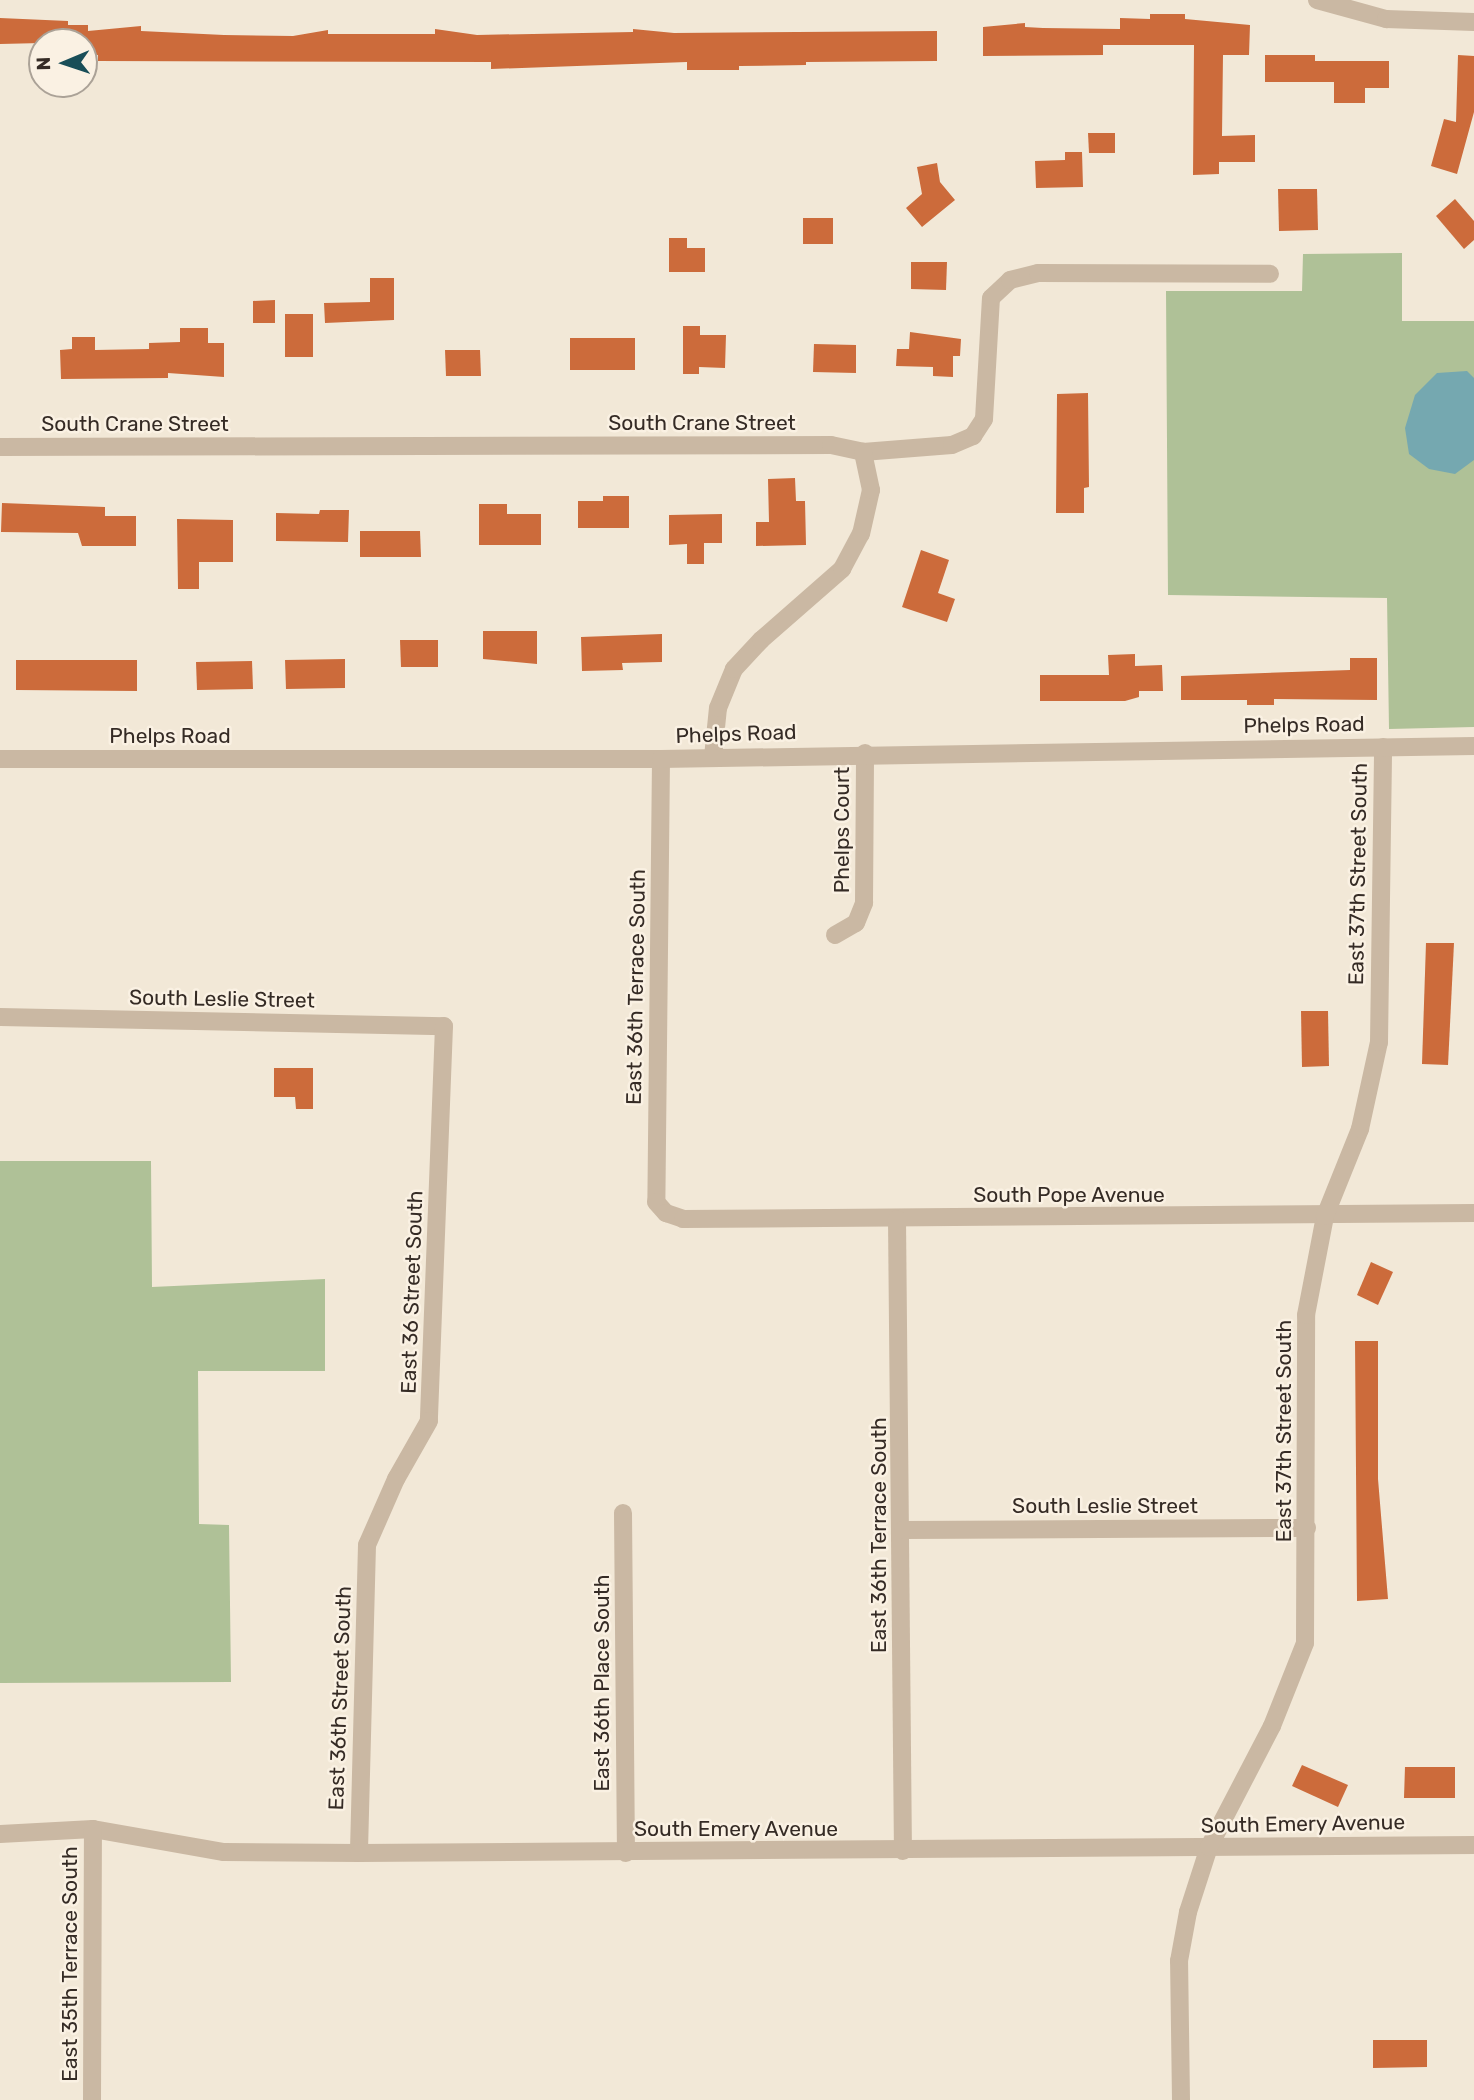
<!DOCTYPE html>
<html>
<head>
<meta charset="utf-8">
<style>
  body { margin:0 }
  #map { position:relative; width:1474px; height:2100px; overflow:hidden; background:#f2e8d7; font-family:Rubik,sans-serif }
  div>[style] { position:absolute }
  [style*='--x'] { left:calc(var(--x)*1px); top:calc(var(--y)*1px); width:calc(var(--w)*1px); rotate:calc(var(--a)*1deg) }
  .green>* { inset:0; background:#afc197 }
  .water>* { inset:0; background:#75a8b0 }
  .building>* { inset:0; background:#cc6b3b }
  .minor>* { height:18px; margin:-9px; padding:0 9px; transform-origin:9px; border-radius:9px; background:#cab8a3 }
  .tertiary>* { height:18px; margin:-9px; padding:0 9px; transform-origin:9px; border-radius:9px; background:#cab8a3 }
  span { translate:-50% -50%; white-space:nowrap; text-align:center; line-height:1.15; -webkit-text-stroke:5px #faf1e3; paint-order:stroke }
  .street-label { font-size:21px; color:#352b25 }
  .north { position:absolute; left:28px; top:28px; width:70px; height:70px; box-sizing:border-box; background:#faf1e3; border:2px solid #aba297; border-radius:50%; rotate:268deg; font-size:19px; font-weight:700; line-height:28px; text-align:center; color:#352b25 }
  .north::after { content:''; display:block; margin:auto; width:24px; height:32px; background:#194e58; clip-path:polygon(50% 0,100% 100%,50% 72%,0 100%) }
</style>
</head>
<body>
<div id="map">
  <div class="green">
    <div style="clip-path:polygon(1402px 253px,1402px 321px,1474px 321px,1474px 727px,1389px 729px,1387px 598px,1168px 595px,1166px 291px,1302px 291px,1303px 254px)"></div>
    <div style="clip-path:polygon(0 1161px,151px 1161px,152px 1287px,325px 1279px,325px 1371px,198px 1371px,199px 1524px,229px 1525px,231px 1682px,0 1683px)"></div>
  </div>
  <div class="water">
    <div style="clip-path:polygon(1467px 371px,1474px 378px,1474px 460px,1455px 474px,1429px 469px,1409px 454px,1405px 428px,1415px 395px,1437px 373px)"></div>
  </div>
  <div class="building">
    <div style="clip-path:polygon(1150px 14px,1185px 14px,1185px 19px,1250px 25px,1249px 55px,1223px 55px,1222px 136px,1255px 135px,1255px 162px,1219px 162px,1219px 174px,1193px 175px,1194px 45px,1103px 45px,1103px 55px,983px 56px,983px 27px,1025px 23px,1025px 27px,1043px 28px,1120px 29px,1120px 18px,1150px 19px)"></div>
    <div style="clip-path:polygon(0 18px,68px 21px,68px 25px,88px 25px,88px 31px,141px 26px,141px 31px,224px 35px,293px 36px,328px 30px,328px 34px,435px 34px,435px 29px,477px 35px,633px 32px,633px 29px,674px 33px,937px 31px,937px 61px,806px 62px,806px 65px,739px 66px,739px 70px,687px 70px,687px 62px,491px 69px,491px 62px,98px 61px,98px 55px,84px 54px,84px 42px,0 44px)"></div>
    <div style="clip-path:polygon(1265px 55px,1315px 55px,1315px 61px,1389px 61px,1389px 88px,1365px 88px,1365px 103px,1334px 103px,1334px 82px,1265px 82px)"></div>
    <div style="clip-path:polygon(1458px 55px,1474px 56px,1474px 112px,1457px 174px,1431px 166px,1444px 119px,1456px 122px)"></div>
    <div style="clip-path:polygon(1088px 133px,1115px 133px,1115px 153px,1089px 153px)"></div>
    <div style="clip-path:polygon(1065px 152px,1082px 152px,1083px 187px,1036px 188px,1035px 161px,1065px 160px)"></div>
    <div style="clip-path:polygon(937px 163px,940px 182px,955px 200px,922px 227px,906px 208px,922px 194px,917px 167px)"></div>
    <div style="clip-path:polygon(1278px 189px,1317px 189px,1318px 230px,1279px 231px)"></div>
    <div style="clip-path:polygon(1455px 199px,1474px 221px,1474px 240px,1464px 249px,1436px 216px)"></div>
    <div style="clip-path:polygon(803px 218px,833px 218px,833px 244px,803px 244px)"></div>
    <div style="clip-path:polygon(669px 238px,687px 238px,687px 248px,705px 248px,705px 272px,669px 272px)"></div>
    <div style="clip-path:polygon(911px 262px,947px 262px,946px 290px,911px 289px)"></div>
    <div style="clip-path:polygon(370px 278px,394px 278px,394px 320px,325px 323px,324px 303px,370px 302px)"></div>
    <div style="clip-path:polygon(275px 300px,275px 323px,253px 323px,253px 301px)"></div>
    <div style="clip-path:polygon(285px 314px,313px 314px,313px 357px,285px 357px)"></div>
    <div style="clip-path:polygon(683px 326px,700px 326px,700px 335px,726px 335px,725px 368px,699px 367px,699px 374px,683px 374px)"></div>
    <div style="clip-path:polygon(180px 328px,208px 328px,208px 343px,224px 343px,224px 377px,168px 373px,168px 378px,61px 379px,60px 350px,72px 349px,72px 337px,95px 337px,95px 350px,149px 349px,149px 343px,180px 342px)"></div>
    <div style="clip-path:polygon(910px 332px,961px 339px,960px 356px,953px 356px,953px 377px,933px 376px,933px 367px,896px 366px,897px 349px,909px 349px)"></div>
    <div style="clip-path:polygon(570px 338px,635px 338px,635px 370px,570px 370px)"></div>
    <div style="clip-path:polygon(814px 344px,856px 345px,856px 373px,813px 372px)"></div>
    <div style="clip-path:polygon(445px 350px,480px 350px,481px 376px,446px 376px)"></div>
    <div style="clip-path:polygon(1088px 393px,1089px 487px,1084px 488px,1084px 513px,1056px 513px,1057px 394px)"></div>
    <div style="clip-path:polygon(795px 478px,796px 501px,805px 501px,806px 545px,756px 546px,756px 522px,769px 522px,768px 479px)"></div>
    <div style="clip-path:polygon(603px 496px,629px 496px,629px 528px,578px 528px,578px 501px,603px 501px)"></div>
    <div style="clip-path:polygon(2px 503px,105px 507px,105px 516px,136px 516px,136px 546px,82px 546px,78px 533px,1px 532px)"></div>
    <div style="clip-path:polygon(479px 504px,507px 504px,507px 514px,541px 514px,541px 545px,479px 545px)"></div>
    <div style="clip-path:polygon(320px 510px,349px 510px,348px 542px,276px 541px,276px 513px,319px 514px)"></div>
    <div style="clip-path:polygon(722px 514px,722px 543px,704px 543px,704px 564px,687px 564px,687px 544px,669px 545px,669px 515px)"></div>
    <div style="clip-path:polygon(177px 519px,233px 520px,233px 562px,199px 562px,199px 589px,178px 589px)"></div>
    <div style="clip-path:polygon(360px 531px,420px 531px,421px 557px,360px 557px)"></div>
    <div style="clip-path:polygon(921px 550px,949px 560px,938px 593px,955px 599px,947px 622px,902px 607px)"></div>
    <div style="clip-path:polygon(483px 631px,537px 631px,537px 664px,483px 659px)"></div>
    <div style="clip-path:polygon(662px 634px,662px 662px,622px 663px,623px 670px,582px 671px,581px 637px)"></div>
    <div style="clip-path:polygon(400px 640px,438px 640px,438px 667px,401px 667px)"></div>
    <div style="clip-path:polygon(1135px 654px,1135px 666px,1162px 665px,1163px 691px,1139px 691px,1139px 697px,1125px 701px,1040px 701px,1040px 675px,1109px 675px,1108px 655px)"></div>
    <div style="clip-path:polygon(1350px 658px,1377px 658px,1377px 700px,1274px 699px,1274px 705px,1247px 705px,1247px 700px,1181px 700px,1181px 676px,1350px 670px)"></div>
    <div style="clip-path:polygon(345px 659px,345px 688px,286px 689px,285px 660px)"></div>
    <div style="clip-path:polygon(16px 660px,137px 660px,137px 691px,16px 690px)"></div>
    <div style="clip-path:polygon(252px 661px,253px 689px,197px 690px,196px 662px)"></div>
    <div style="clip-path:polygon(1426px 943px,1454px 943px,1448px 1065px,1422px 1064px)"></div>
    <div style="clip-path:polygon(1301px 1011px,1328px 1011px,1329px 1066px,1302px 1067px)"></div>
    <div style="clip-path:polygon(274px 1068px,313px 1068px,313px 1109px,296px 1109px,295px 1097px,274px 1097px)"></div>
    <div style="clip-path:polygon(1371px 1262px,1393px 1272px,1378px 1305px,1357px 1295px)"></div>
    <div style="clip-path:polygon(1355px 1341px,1378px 1341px,1378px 1479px,1388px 1599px,1357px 1601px)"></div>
    <div style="clip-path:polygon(1302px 1765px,1348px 1785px,1338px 1807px,1292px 1786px)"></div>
    <div style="clip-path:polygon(1405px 1767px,1455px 1767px,1455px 1798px,1404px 1798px)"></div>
    <div style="clip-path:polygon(1373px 2040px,1427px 2040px,1427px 2067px,1373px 2068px)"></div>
  </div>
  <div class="minor">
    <div style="--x:1317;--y:0;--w:72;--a:15.4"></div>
    <div style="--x:1386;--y:19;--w:88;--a:2"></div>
    <div style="--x:0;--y:447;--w:831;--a:-0.14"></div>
    <div style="--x:831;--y:445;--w:33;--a:12"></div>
    <div style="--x:863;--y:452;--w:89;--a:-4.5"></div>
    <div style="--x:952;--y:445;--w:23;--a:-23"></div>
    <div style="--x:973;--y:436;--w:20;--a:-57"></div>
    <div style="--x:984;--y:419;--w:121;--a:-86.7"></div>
    <div style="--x:991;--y:298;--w:26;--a:-43"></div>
    <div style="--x:1010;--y:280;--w:29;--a:-14"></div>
    <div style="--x:1038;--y:273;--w:232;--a:0.2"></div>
    <div style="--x:713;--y:757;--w:49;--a:-84.2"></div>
    <div style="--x:718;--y:708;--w:42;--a:-67.7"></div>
    <div style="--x:734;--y:669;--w:40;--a:-47"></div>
    <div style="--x:761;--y:640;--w:108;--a:-41.2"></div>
    <div style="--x:842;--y:569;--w:40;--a:-62"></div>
    <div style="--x:861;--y:534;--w:45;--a:-77.2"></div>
    <div style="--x:871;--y:490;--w:39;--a:-102"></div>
    <div style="--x:661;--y:759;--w:443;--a:90.6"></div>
    <div style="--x:656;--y:1202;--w:15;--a:48"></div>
    <div style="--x:666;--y:1213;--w:18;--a:19"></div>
    <div style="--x:683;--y:1219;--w:791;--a:-0.43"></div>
    <div style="--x:835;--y:935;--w:24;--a:-30"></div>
    <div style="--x:856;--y:923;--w:22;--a:-68"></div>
    <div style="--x:864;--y:903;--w:150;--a:-89.6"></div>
    <div style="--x:0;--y:1017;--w:444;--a:1.2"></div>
    <div style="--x:444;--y:1026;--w:395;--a:92.2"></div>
    <div style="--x:429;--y:1421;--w:67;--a:119.6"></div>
    <div style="--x:396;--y:1479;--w:72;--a:113.7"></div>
    <div style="--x:367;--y:1545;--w:308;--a:91.5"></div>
    <div style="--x:897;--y:1219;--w:632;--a:89.46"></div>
    <div style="--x:623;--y:1513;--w:340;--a:89.5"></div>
    <div style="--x:903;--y:1530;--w:404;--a:-0.3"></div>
    <div style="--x:0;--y:1834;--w:93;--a:-3.1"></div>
    <div style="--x:93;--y:1829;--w:133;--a:10"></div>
    <div style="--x:224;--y:1852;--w:135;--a:0.4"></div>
    <div style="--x:359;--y:1853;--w:1115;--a:-0.41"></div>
    <div style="--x:92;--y:2100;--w:271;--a:-89.8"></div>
    <div style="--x:1181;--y:2100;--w:139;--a:-90.8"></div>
    <div style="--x:1179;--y:1961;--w:50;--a:-79.6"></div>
    <div style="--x:1188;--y:1912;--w:68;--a:-72.1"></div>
    <div style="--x:1209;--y:1847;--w:136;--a:-62.5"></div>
    <div style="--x:1272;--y:1726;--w:89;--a:-68.3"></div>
    <div style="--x:1305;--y:1643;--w:328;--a:-89.8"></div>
    <div style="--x:1306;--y:1315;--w:101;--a:-79.1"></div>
    <div style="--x:1325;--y:1216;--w:94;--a:-68.1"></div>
    <div style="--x:1360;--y:1129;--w:89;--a:-77.7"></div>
    <div style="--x:1379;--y:1042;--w:295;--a:-89.2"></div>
  </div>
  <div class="tertiary">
    <div style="--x:0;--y:759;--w:661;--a:0"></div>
    <div style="--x:661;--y:759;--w:813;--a:-0.92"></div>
  </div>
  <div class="street-label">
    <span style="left:702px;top:423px">South Crane Street</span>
    <span style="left:135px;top:424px">South Crane Street</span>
    <span style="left:1304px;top:725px;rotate:-1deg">Phelps Road</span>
    <span style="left:736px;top:734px;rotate:-2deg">Phelps Road</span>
    <span style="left:170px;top:736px">Phelps Road</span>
    <span style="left:842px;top:830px;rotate:-90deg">Phelps Court</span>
    <span style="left:1358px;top:874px;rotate:-89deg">East 37th Street South</span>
    <span style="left:636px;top:987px;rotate:-89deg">East 36th Terrace South</span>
    <span style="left:222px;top:999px;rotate:1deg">South Leslie Street</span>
    <span style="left:1069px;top:1195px">South Pope Avenue</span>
    <span style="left:412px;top:1292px;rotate:-88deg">East 36 Street South</span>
    <span style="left:1284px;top:1431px;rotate:-90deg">East 37th Street South</span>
    <span style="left:1105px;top:1506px">South Leslie Street</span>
    <span style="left:879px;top:1535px;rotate:-90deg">East 36th Terrace South</span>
    <span style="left:602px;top:1683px;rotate:-90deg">East 36th Place South</span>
    <span style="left:340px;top:1698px;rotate:-88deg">East 36th Street South</span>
    <span style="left:1303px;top:1824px;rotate:-1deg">South Emery Avenue</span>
    <span style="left:736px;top:1829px">South Emery Avenue</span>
    <span style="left:70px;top:1964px;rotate:-90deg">East 35th Terrace South</span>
  </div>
  <div class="north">N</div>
</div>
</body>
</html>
